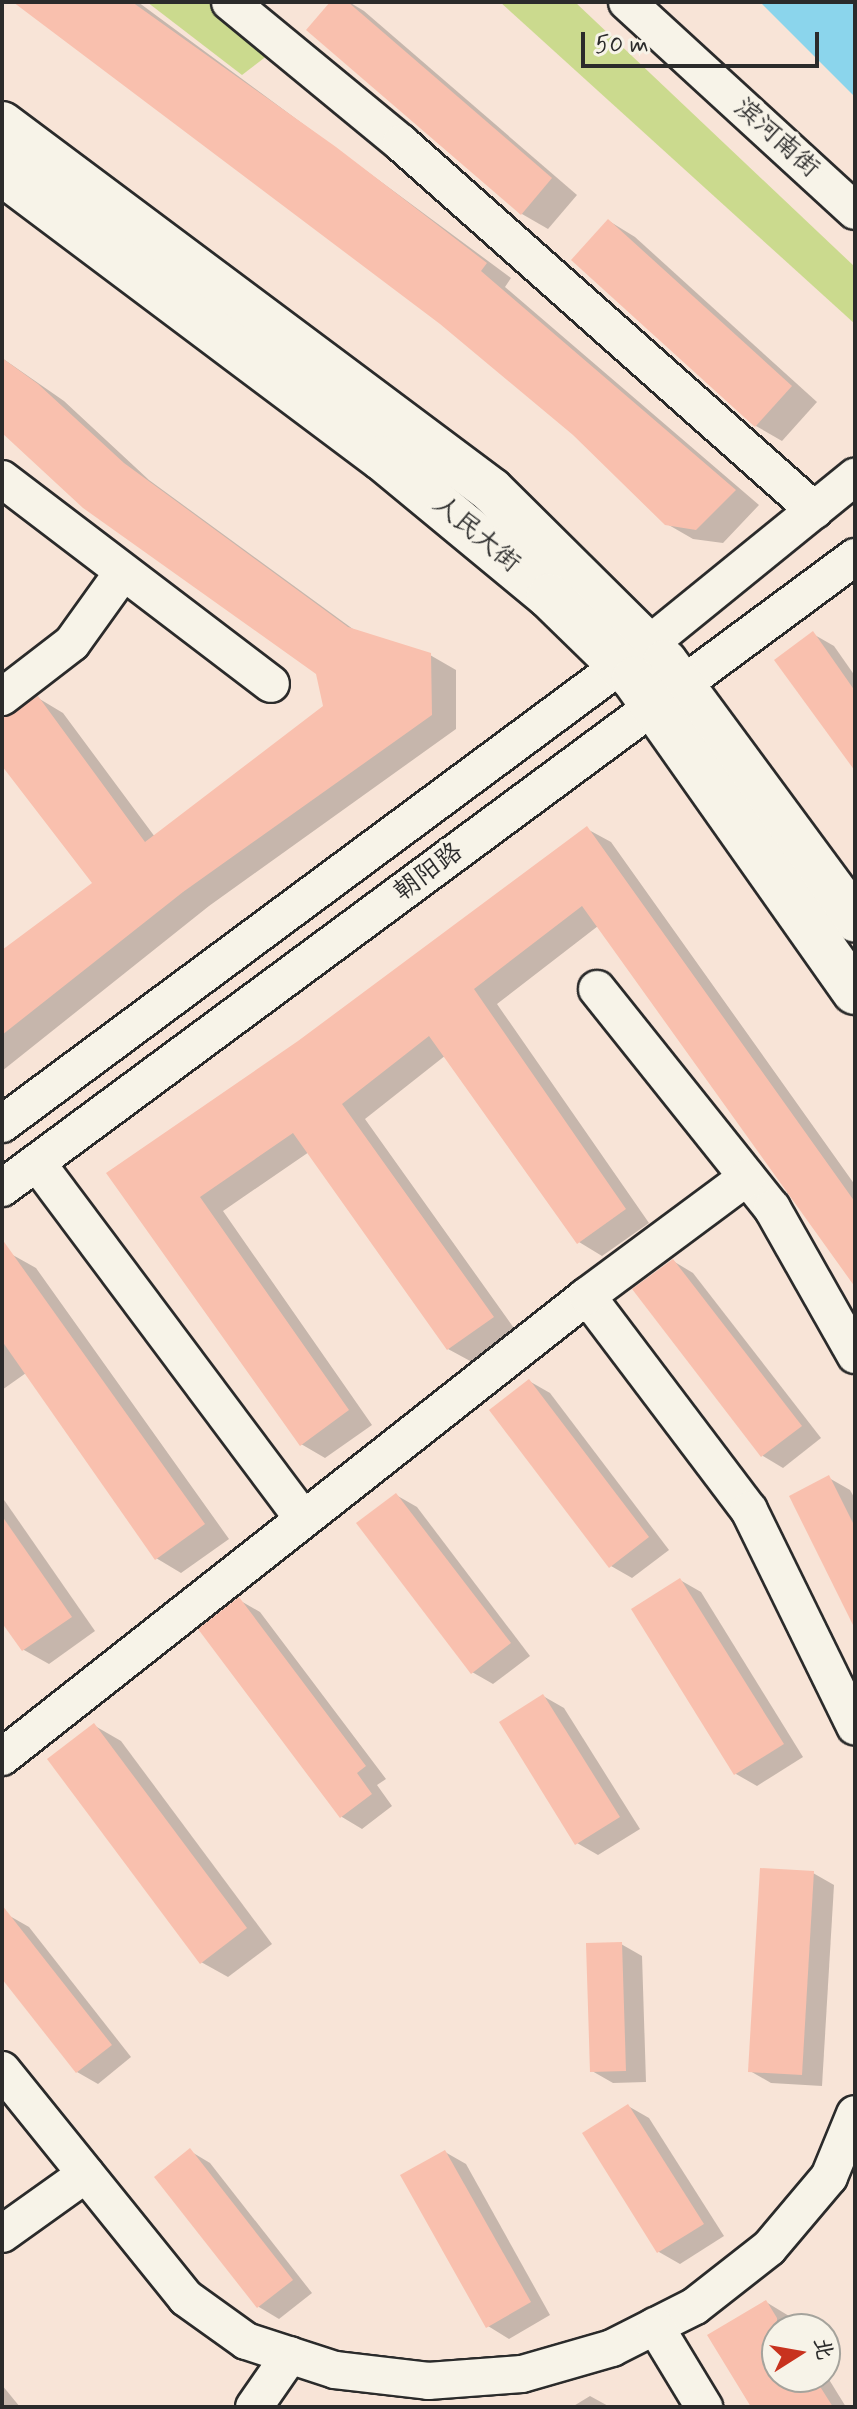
<!DOCTYPE html>
<html>
<head>
<meta charset="utf-8">
<style>
  body { margin:0 }
  #map { position:relative; width:857px; height:2409px; overflow:hidden; background:#f8e4d7; font-family:Mynerve,"LXGW WenKai TC",sans-serif }
  div>[style] { position:absolute }
  [style*='--x'] { left:calc(var(--x)*1px); top:calc(var(--y)*1px); width:calc(var(--w)*1px); rotate:calc(var(--a)*1deg) }
  .green>* { inset:0; background:#cbda8e }
  .water>* { inset:0; background:#8bd5ec }
  .shadow>* { inset:0; background:#0003 }
  .building>* { inset:0; background:#f9c0ae }
  .roads { filter:drop-shadow(2px 0 #2b2b2b) drop-shadow(-2px 0 #2b2b2b) drop-shadow(0 2px #2b2b2b) drop-shadow(0 -2px #2b2b2b) }
  .minor>* { height:36px; margin:-18px; padding:0 18px; transform-origin:18px; border-radius:18px; background:#f7f3e8 }
  .tertiary>* { height:44px; margin:-22px; padding:0 22px; transform-origin:22px; border-radius:22px; background:#f7f3e8 }
  span { translate:-50% -50%; white-space:nowrap; text-align:center; line-height:1.15; -webkit-text-stroke:8px #f7f3e8; paint-order:stroke }
  .street-label { font-size:26px; color:#2b2b2b }
  .frame { position:absolute; inset:0; border:4px solid #2b2b2b; pointer-events:none }
  .north { position:absolute; left:761px; top:2313px; width:80px; height:80px; box-sizing:border-box; background:#f7f3e8; border:2px solid #a5a39c; border-radius:50%; rotate:79deg; font-size:22px; font-weight:700; line-height:32px; text-align:center; color:#2b2b2b }
  .north::after { content:''; display:block; margin:auto; width:28px; height:36px; background:#c8321e; clip-path:polygon(50% 0,100% 100%,50% 72%,0 100%) }
  .scale { position:absolute; left:581px; top:32px; width:238px; height:36px; box-sizing:border-box; border:4px solid #2b2b2b; border-top:0; padding-left:10px; font-size:24px; line-height:28px; white-space:nowrap; color:#2b2b2b; -webkit-text-stroke:6px #f7f3e8; paint-order:stroke }
</style>
</head>
<body>
<div id="map">
  <div class="green">
    <div style="clip-path:polygon(147px 2px,211px 2px,272px 52px,242px 75px)"></div>
    <div style="clip-path:polygon(500px 2px,575px 2px,855px 267px,855px 324px)"></div>
  </div>
  <div class="water">
    <div style="clip-path:polygon(760px 2px,855px 2px,855px 97px)"></div>
  </div>
  <div class="shadow">
    <div style="clip-path:polygon(17px 2px,138px 2px,511px 278px,505px 287px,759px 505px,723px 543px,693px 539px,667px 524px,574px 434px,442px 322px)"></div>
    <div style="clip-path:polygon(332px 2px,349px 2px,364px 11px,577px 195px,548px 229px,522px 214px)"></div>
    <div style="clip-path:polygon(609px 221px,635px 237px,817px 402px,782px 441px,756px 426px)"></div>
    <div style="clip-path:polygon(2px 358px,64px 401px,149px 480px,357px 632px,430px 655px,456px 670px,456px 729px,209px 906px,2px 1071px,2px 953px,95px 884px,2px 763px,2px 722px,38px 698px,63px 713px,155px 837px,325px 706px,318px 673px,2px 430px)"></div>
    <div style="clip-path:polygon(813px 634px,834px 646px,855px 676px,855px 768px)"></div>
    <div style="clip-path:polygon(587px 829px,611px 842px,855px 1185px,855px 1285px,598px 926px,497px 1004px,649px 1223px,602px 1256px,579px 1242px,446px 1055px,365px 1119px,516px 1331px,472px 1362px,448px 1349px,309px 1152px,223px 1211px,372px 1425px,325px 1458px,301px 1444px,108px 1173px,299px 1042px)"></div>
    <div style="clip-path:polygon(11px 1254px,36px 1268px,229px 1539px,181px 1573px,156px 1558px,26px 1373px,2px 1390px,2px 1260px)"></div>
    <div style="clip-path:polygon(673px 1261px,693px 1273px,821px 1438px,783px 1468px,763px 1456px)"></div>
    <div style="clip-path:polygon(529px 1381px,550px 1393px,669px 1550px,632px 1578px,611px 1566px)"></div>
    <div style="clip-path:polygon(829px 1478px,850px 1490px,855px 1499px,855px 1625px)"></div>
    <div style="clip-path:polygon(396px 1495px,417px 1507px,530px 1656px,493px 1684px,472px 1672px)"></div>
    <div style="clip-path:polygon(2px 1497px,95px 1631px,49px 1664px,24px 1650px,2px 1619px)"></div>
    <div style="clip-path:polygon(680px 1580px,701px 1592px,803px 1757px,757px 1786px,736px 1774px)"></div>
    <div style="clip-path:polygon(239px 1600px,260px 1612px,386px 1779px,377px 1785px,392px 1806px,362px 1829px,342px 1817px)"></div>
    <div style="clip-path:polygon(543px 1696px,564px 1708px,640px 1829px,598px 1855px,577px 1843px)"></div>
    <div style="clip-path:polygon(95px 1726px,121px 1741px,272px 1944px,228px 1977px,201px 1962px)"></div>
    <div style="clip-path:polygon(813px 1873px,834px 1885px,822px 2086px,771px 2083px,750px 2071px)"></div>
    <div style="clip-path:polygon(8px 1915px,29px 1927px,131px 2057px,98px 2084px,77px 2072px,2px 1976px,2px 1921px)"></div>
    <div style="clip-path:polygon(621px 1944px,642px 1956px,646px 2082px,613px 2083px,592px 2071px)"></div>
    <div style="clip-path:polygon(628px 2106px,649px 2118px,724px 2236px,680px 2264px,659px 2252px,584px 2134px)"></div>
    <div style="clip-path:polygon(190px 2151px,210px 2163px,312px 2293px,279px 2319px,259px 2307px,157px 2177px)"></div>
    <div style="clip-path:polygon(445px 2152px,466px 2164px,550px 2315px,509px 2339px,488px 2326px)"></div>
    <div style="clip-path:polygon(766px 2302px,789px 2316px,797px 2329px,777px 2329px,777px 2377px,825px 2373px,846px 2407px,753px 2407px)"></div>
    <div style="clip-path:polygon(2px 2385px,20px 2407px,2px 2407px)"></div>
    <div style="clip-path:polygon(590px 2396px,610px 2407px,572px 2407px)"></div>
  </div>
  <div class="building">
    <div style="clip-path:polygon(13px 2px,132px 2px,336px 147px,487px 263px,481px 271px,736px 490px,696px 530px,665px 525px,573px 435px,440px 324px)"></div>
    <div style="clip-path:polygon(330px 2px,348px 2px,552px 178px,521px 215px,306px 30px)"></div>
    <div style="clip-path:polygon(608px 219px,792px 386px,755px 427px,571px 260px)"></div>
    <div style="clip-path:polygon(2px 358px,38px 384px,124px 463px,348px 627px,431px 653px,432px 715px,183px 892px,2px 1035px,2px 950px,92px 883px,2px 766px,2px 718px,38px 696px,145px 842px,323px 706px,316px 674px,83px 508px,2px 433px)"></div>
    <div style="clip-path:polygon(813px 631px,855px 691px,855px 771px,774px 660px)"></div>
    <div style="clip-path:polygon(587px 826px,855px 1202px,855px 1287px,582px 906px,474px 989px,626px 1209px,577px 1244px,429px 1036px,342px 1104px,494px 1317px,447px 1350px,293px 1133px,200px 1197px,349px 1410px,300px 1446px,106px 1173px,298px 1041px)"></div>
    <div style="clip-path:polygon(2px 1239px,205px 1524px,155px 1560px,2px 1341px)"></div>
    <div style="clip-path:polygon(673px 1259px,802px 1426px,761px 1457px,632px 1289px)"></div>
    <div style="clip-path:polygon(529px 1379px,649px 1537px,609px 1568px,489px 1410px)"></div>
    <div style="clip-path:polygon(829px 1475px,855px 1527px,855px 1629px,789px 1496px)"></div>
    <div style="clip-path:polygon(396px 1493px,511px 1643px,471px 1674px,356px 1523px)"></div>
    <div style="clip-path:polygon(2px 1516px,72px 1617px,22px 1651px,2px 1623px)"></div>
    <div style="clip-path:polygon(680px 1578px,784px 1744px,734px 1775px,631px 1609px)"></div>
    <div style="clip-path:polygon(239px 1597px,366px 1766px,357px 1773px,372px 1794px,340px 1818px,198px 1629px)"></div>
    <div style="clip-path:polygon(543px 1694px,620px 1817px,575px 1845px,499px 1722px)"></div>
    <div style="clip-path:polygon(94px 1723px,247px 1928px,200px 1964px,47px 1759px)"></div>
    <div style="clip-path:polygon(760px 1868px,814px 1871px,802px 2075px,748px 2072px)"></div>
    <div style="clip-path:polygon(2px 1905px,112px 2045px,76px 2073px,2px 1979px)"></div>
    <div style="clip-path:polygon(622px 1942px,626px 2071px,590px 2072px,586px 1943px)"></div>
    <div style="clip-path:polygon(628px 2104px,704px 2224px,657px 2253px,582px 2133px)"></div>
    <div style="clip-path:polygon(190px 2148px,293px 2280px,257px 2308px,154px 2177px)"></div>
    <div style="clip-path:polygon(445px 2150px,531px 2302px,486px 2328px,400px 2175px)"></div>
    <div style="clip-path:polygon(766px 2300px,777px 2318px,777px 2377px,814px 2377px,833px 2407px,751px 2407px,707px 2335px)"></div>
  </div>
  <div class="roads">
    <div class="minor">
      <div style="--x:230;--y:2;--w:222;--a:39.5"></div>
      <div style="--x:401;--y:143;--w:553;--a:41.62"></div>
      <div style="--x:627;--y:2;--w:309;--a:42.5"></div>
      <div style="--x:2;--y:479;--w:338;--a:37.3"></div>
      <div style="--x:2;--y:697;--w:88;--a:-37.6"></div>
      <div style="--x:72;--y:643;--w:87;--a:-54.3"></div>
      <div style="--x:597;--y:989;--w:280;--a:51.4"></div>
      <div style="--x:772;--y:1208;--w:169;--a:60.5"></div>
      <div style="--x:2;--y:1124;--w:804;--a:-36.56"></div>
      <div style="--x:648;--y:645;--w:267;--a:-39.1"></div>
      <div style="--x:37;--y:1163;--w:444;--a:53.2"></div>
      <div style="--x:2;--y:1188;--w:1061;--a:-36.49"></div>
      <div style="--x:587;--y:1296;--w:268;--a:52.9"></div>
      <div style="--x:749;--y:1510;--w:241;--a:63.9"></div>
      <div style="--x:2;--y:1757;--w:745;--a:-38.24"></div>
      <div style="--x:587;--y:1296;--w:199;--a:-36.6"></div>
      <div style="--x:2;--y:2070;--w:293;--a:51.1"></div>
      <div style="--x:186;--y:2298;--w:74;--a:35.6"></div>
      <div style="--x:246;--y:2341;--w:94;--a:18"></div>
      <div style="--x:335;--y:2370;--w:94;--a:6.7"></div>
      <div style="--x:428;--y:2381;--w:94;--a:-4.3"></div>
      <div style="--x:522;--y:2374;--w:94;--a:-16.1"></div>
      <div style="--x:612;--y:2348;--w:93;--a:-26.8"></div>
      <div style="--x:695;--y:2306;--w:94;--a:-38.1"></div>
      <div style="--x:769;--y:2248;--w:93;--a:-49.8"></div>
      <div style="--x:829;--y:2177;--w:68;--a:-67.6"></div>
      <div style="--x:2;--y:2234;--w:103;--a:-35.5"></div>
      <div style="--x:655;--y:2326;--w:95;--a:58.8"></div>
      <div style="--x:254;--y:2407;--w:63;--a:-55.3"></div>
    </div>
    <div class="tertiary">
      <div style="--x:2;--y:124;--w:611;--a:36.81"></div>
      <div style="--x:491;--y:490;--w:245;--a:44.7"></div>
      <div style="--x:665;--y:662;--w:320;--a:53.6"></div>
      <div style="--x:2;--y:173;--w:475;--a:36.9"></div>
      <div style="--x:382;--y:458;--w:217;--a:39.6"></div>
      <div style="--x:549;--y:596;--w:119;--a:44.3"></div>
      <div style="--x:634;--y:679;--w:383;--a:54.8"></div>
    </div>
  </div>
  <div class="street-label">
    <span style="left:776px;top:139px;rotate:42deg">滨河南街</span>
    <span style="left:476px;top:535px;rotate:40deg">人民大街</span>
    <span style="left:429px;top:873px;rotate:-37deg">朝阳路</span>
  </div>
  <div class="frame"></div>
  <div class="north">北</div>
  <div class="scale">50 m</div>
</div>
</body>
</html>
